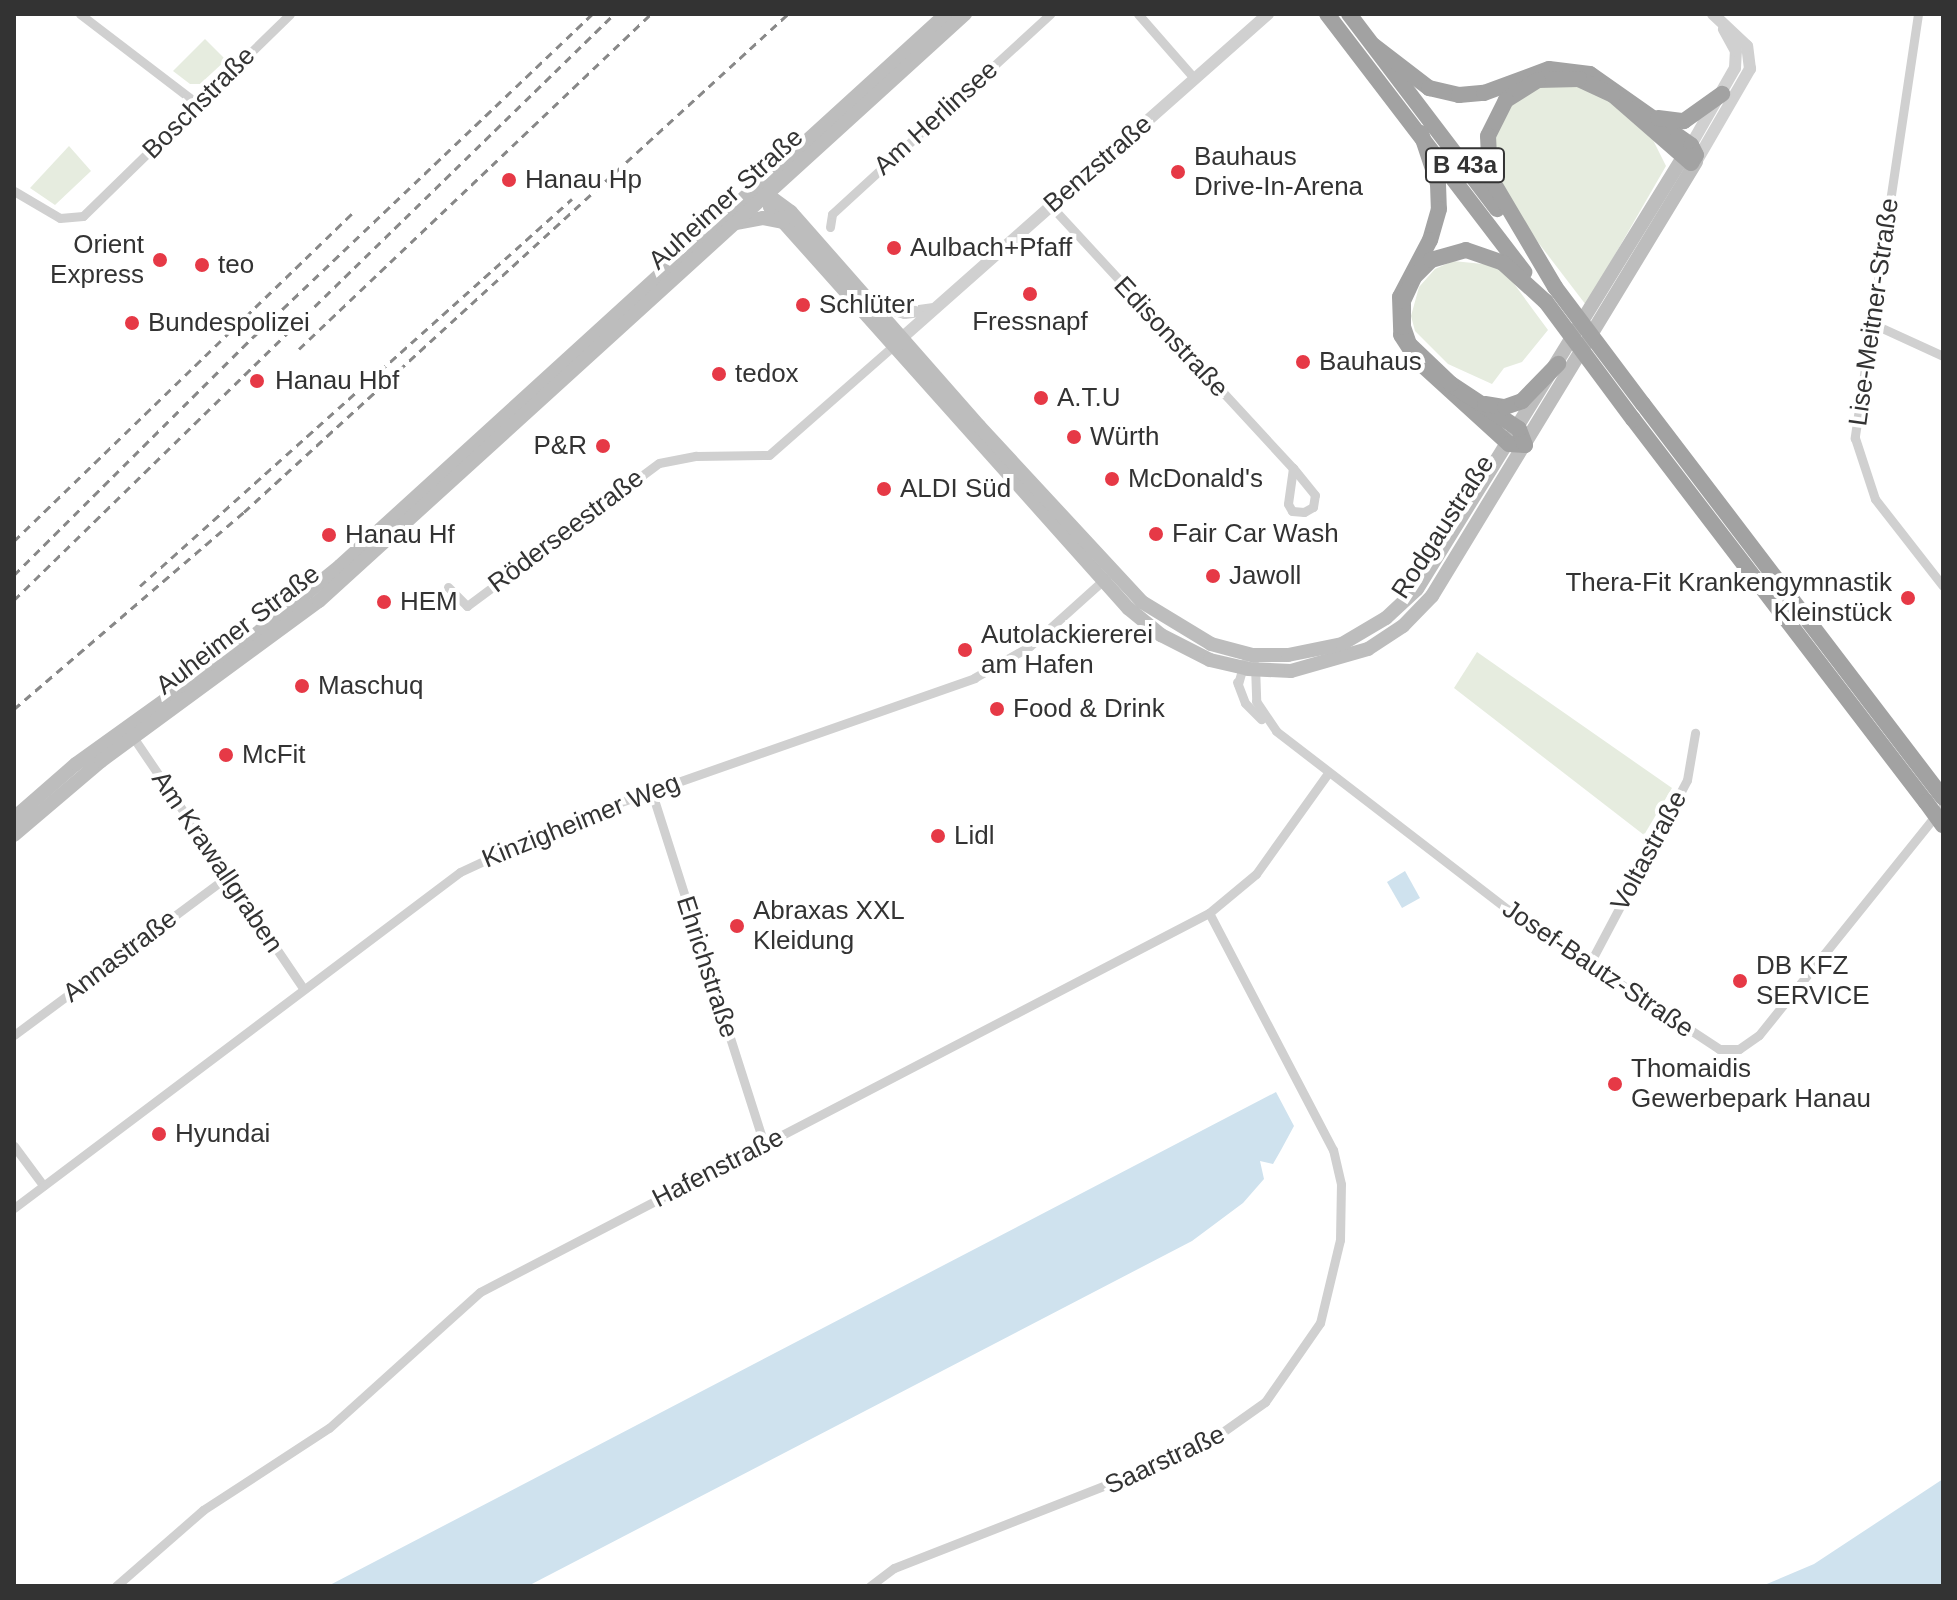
<!DOCTYPE html>
<html>
<head>
<meta charset="utf-8">
<style>
  body { margin:0 }
  #map { position:relative; width:1957px; height:1600px; overflow:hidden; background:#fff; font-family:Helvetica,sans-serif }
  div>[style] { position:absolute }
  [style*='--x'] { left:calc(var(--x)*1px); top:calc(var(--y)*1px); width:calc(var(--w)*1px); rotate:calc(var(--a)*1deg) }
  .green>* { inset:0; background:#e6ecdf }
  .water>* { inset:0; background:#cfe2ee }
  .minor>* { height:9px; margin:-4.5px; padding:0 4.5px; transform-origin:4.5px; border-radius:4.5px; background:#d0d0d0 }
  .tertiary>* { height:12px; margin:-6px; padding:0 6px; transform-origin:6px; border-radius:6px; background:#d0d0d0 }
  .secondary>* { height:14px; margin:-7px; padding:0 7px; transform-origin:7px; border-radius:7px; background:#bdbdbd }
  .trunk>* { height:16px; margin:-8px; padding:0 8px; transform-origin:8px; border-radius:8px; background:#a2a2a2 }
  .rail>* { height:3px; margin-top:-1.5px; transform-origin:0; background:repeating-linear-gradient(90deg,#888 0 8px,transparent 0 14px) }
  .trunk-bridge>* { height:16px; margin:-8px; padding:0 8px; transform-origin:8px; border-radius:8px; background:#a2a2a2 }
  .dots>* { width:22px; height:22px; translate:-50% -50%; box-sizing:border-box; border:4px solid #fff; border-radius:50% }
  span { translate:-50% -50%; white-space:nowrap; text-align:center; line-height:1.15; -webkit-text-stroke:8px #fff; paint-order:stroke }
  .shield-label span { padding:2px 6px; background:#fff; border:2px solid; border-radius:6px; -webkit-text-stroke-width:0 }
  .shield-label { font-size:24px; color:#333; font-weight:700 }
  .street-label { font-size:26px; color:#333 }
  .poi-label { font-size:26px; color:#333 }
  .left { translate:0 -50%; text-align:left }
  .right { translate:-100% -50%; text-align:right }
  .frame { position:absolute; inset:0; border:16px solid #333; pointer-events:none }
</style>
</head>
<body>
<div id="map">
  <div class="green">
    <div style="clip-path:polygon(205px 39px,226px 60px,200px 84px,190px 84px,173px 71px)"></div>
    <div style="clip-path:polygon(1589px 84px,1653px 140px,1666px 166px,1586px 305px,1498px 190px,1495px 123px,1529px 86px)"></div>
    <div style="clip-path:polygon(69px 146px,91px 171px,55px 205px,30px 188px)"></div>
    <div style="clip-path:polygon(1453px 261px,1493px 265px,1509px 277px,1548px 330px,1522px 362px,1504px 368px,1492px 384px,1448px 364px,1415px 331px,1411px 316px,1419px 287px,1435px 269px)"></div>
    <div style="clip-path:polygon(1477px 652px,1672px 788px,1644px 835px,1454px 688px)"></div>
  </div>
  <div class="water">
    <div style="clip-path:polygon(1405px 871px,1420px 898px,1402px 908px,1387px 882px)"></div>
    <div style="clip-path:polygon(1276px 1092px,1294px 1126px,1281px 1150px,1273px 1164px,1260px 1161px,1264px 1179px,1243px 1203px,1192px 1241px,528px 1586px,328px 1586px)"></div>
    <div style="clip-path:polygon(1943px 1479px,1943px 1586px,1762px 1586px,1814px 1564px)"></div>
  </div>
  <div class="minor">
    <div style="--x:80;--y:14;--w:150;--a:37.4"></div>
    <div style="--x:1138;--y:14;--w:86;--a:48.8"></div>
    <div style="--x:1918;--y:14;--w:429;--a:98.5"></div>
    <div style="--x:1855;--y:438;--w:64;--a:71.8"></div>
    <div style="--x:1875;--y:499;--w:110;--a:52"></div>
    <div style="--x:14;--y:191;--w:53;--a:30.4"></div>
    <div style="--x:60;--y:218;--w:23;--a:-5"></div>
    <div style="--x:83;--y:216;--w:289;--a:-44.3"></div>
    <div style="--x:1051;--y:206;--w:357;--a:47.3"></div>
    <div style="--x:1293;--y:468;--w:36;--a:98"></div>
    <div style="--x:1288;--y:504;--w:8;--a:60"></div>
    <div style="--x:1292;--y:511;--w:12;--a:5"></div>
    <div style="--x:1304;--y:512;--w:10;--a:-29"></div>
    <div style="--x:1313;--y:507;--w:12;--a:-81"></div>
    <div style="--x:1315;--y:495;--w:35;--a:-129"></div>
    <div style="--x:830;--y:227;--w:13;--a:-81"></div>
    <div style="--x:832;--y:214;--w:296;--a:-42.5"></div>
    <div style="--x:1871;--y:323;--w:79;--a:24.6"></div>
    <div style="--x:448;--y:587;--w:27;--a:45"></div>
    <div style="--x:467;--y:606;--w:239;--a:-36.7"></div>
    <div style="--x:659;--y:463;--w:38;--a:-11"></div>
    <div style="--x:696;--y:456;--w:73;--a:-0.8"></div>
    <div style="--x:769;--y:455;--w:164;--a:-41.3"></div>
    <div style="--x:1255;--y:665;--w:36;--a:88"></div>
    <div style="--x:1256;--y:701;--w:36;--a:56"></div>
    <div style="--x:1276;--y:731;--w:295;--a:37.6"></div>
    <div style="--x:1510;--y:911;--w:250;--a:33.4"></div>
    <div style="--x:1719;--y:1049;--w:20;--a:0"></div>
    <div style="--x:1739;--y:1049;--w:24;--a:-35"></div>
    <div style="--x:1759;--y:1035;--w:294;--a:-51.2"></div>
    <div style="--x:1237;--y:682;--w:22;--a:69"></div>
    <div style="--x:1245;--y:703;--w:23;--a:45"></div>
    <div style="--x:1238;--y:684;--w:22;--a:-74"></div>
    <div style="--x:133;--y:737;--w:302;--a:55.9"></div>
    <div style="--x:651;--y:790;--w:372;--a:72.3"></div>
    <div style="--x:1589;--y:965;--w:209;--a:-62.1"></div>
    <div style="--x:1687;--y:780;--w:48;--a:-80.3"></div>
    <div style="--x:14;--y:1035;--w:265;--a:-36.6"></div>
    <div style="--x:14;--y:1146;--w:49;--a:53.4"></div>
    <div style="--x:14;--y:1208;--w:558;--a:-36.99"></div>
    <div style="--x:460;--y:872;--w:130;--a:-25"></div>
    <div style="--x:578;--y:817;--w:420;--a:-19.3"></div>
    <div style="--x:974;--y:678;--w:64;--a:-29.7"></div>
    <div style="--x:1030;--y:646;--w:103;--a:-41.9"></div>
    <div style="--x:116;--y:1586;--w:116;--a:-41.1"></div>
    <div style="--x:203;--y:1510;--w:150;--a:-33.1"></div>
    <div style="--x:329;--y:1428;--w:203;--a:-42"></div>
    <div style="--x:480;--y:1292;--w:822;--a:-27.47"></div>
    <div style="--x:1209;--y:913;--w:61;--a:-39.7"></div>
    <div style="--x:1256;--y:874;--w:124;--a:-54.5"></div>
    <div style="--x:870;--y:1586;--w:30;--a:-37"></div>
    <div style="--x:894;--y:1568;--w:329;--a:-21.4"></div>
    <div style="--x:1200;--y:1448;--w:80;--a:-35.3"></div>
    <div style="--x:1265;--y:1402;--w:96;--a:-55.2"></div>
    <div style="--x:1320;--y:1323;--w:85;--a:-76.5"></div>
    <div style="--x:1340;--y:1240;--w:56;--a:-89"></div>
    <div style="--x:1341;--y:1184;--w:35;--a:-103"></div>
    <div style="--x:1333;--y:1150;--w:267;--a:-117.6"></div>
  </div>
  <div class="tertiary">
    <div style="--x:1691;--y:145;--w:89;--a:-60.3"></div>
    <div style="--x:1735;--y:68;--w:17;--a:-87"></div>
    <div style="--x:1736;--y:51;--w:25;--a:-119"></div>
    <div style="--x:1696;--y:162;--w:108;--a:-59.9"></div>
    <div style="--x:1750;--y:69;--w:23;--a:-97"></div>
    <div style="--x:1747;--y:46;--w:47;--a:-136.7"></div>
    <div style="--x:872;--y:303;--w:34;--a:17"></div>
    <div style="--x:905;--y:313;--w:29;--a:-8"></div>
    <div style="--x:895;--y:344;--w:498;--a:-41.5"></div>
  </div>
  <div class="secondary">
    <div style="--x:768;--y:177;--w:30;--a:86"></div>
    <div style="--x:770;--y:207;--w:538;--a:48.24"></div>
    <div style="--x:1128;--y:608;--w:43;--a:39.3"></div>
    <div style="--x:1161;--y:635;--w:55;--a:27"></div>
    <div style="--x:1210;--y:660;--w:39;--a:13"></div>
    <div style="--x:1248;--y:669;--w:43;--a:2.7"></div>
    <div style="--x:1291;--y:671;--w:80;--a:-15.9"></div>
    <div style="--x:1368;--y:649;--w:42;--a:-33.3"></div>
    <div style="--x:1403;--y:626;--w:42;--a:-46"></div>
    <div style="--x:1432;--y:596;--w:508;--a:-58.69"></div>
    <div style="--x:745;--y:197;--w:24;--a:-2"></div>
    <div style="--x:769;--y:196;--w:27;--a:36"></div>
    <div style="--x:791;--y:212;--w:285;--a:48.7"></div>
    <div style="--x:979;--y:426;--w:240;--a:47.2"></div>
    <div style="--x:1142;--y:602;--w:81;--a:31.3"></div>
    <div style="--x:1211;--y:644;--w:42;--a:15"></div>
    <div style="--x:1252;--y:655;--w:36;--a:0"></div>
    <div style="--x:1288;--y:655;--w:55;--a:-11.5"></div>
    <div style="--x:1342;--y:644;--w:51;--a:-30.6"></div>
    <div style="--x:1386;--y:618;--w:42;--a:-43.1"></div>
    <div style="--x:1417;--y:589;--w:517;--a:-58.37"></div>
    <div style="--x:737;--y:223;--w:26;--a:-11"></div>
    <div style="--x:763;--y:218;--w:20;--a:11"></div>
    <div style="--x:14;--y:818;--w:82;--a:-41.1"></div>
    <div style="--x:76;--y:764;--w:214;--a:-35.7"></div>
    <div style="--x:250;--y:639;--w:116;--a:-39"></div>
    <div style="--x:340;--y:566;--w:820;--a:-42.33"></div>
    <div style="--x:14;--y:835;--w:114;--a:-40.4"></div>
    <div style="--x:101;--y:761;--w:270;--a:-36.3"></div>
    <div style="--x:319;--y:601;--w:873;--a:-42.26"></div>
  </div>
  <div class="trunk">
    <div style="--x:1327;--y:14;--w:325;--a:52.6"></div>
    <div style="--x:1349;--y:14;--w:245;--a:52.8"></div>
    <div style="--x:1373;--y:45;--w:71;--a:37.5"></div>
    <div style="--x:1429;--y:88;--w:31;--a:13"></div>
    <div style="--x:1459;--y:95;--w:25;--a:-5"></div>
    <div style="--x:1484;--y:93;--w:69;--a:-20.3"></div>
    <div style="--x:1549;--y:69;--w:41;--a:7"></div>
    <div style="--x:1590;--y:74;--w:123;--a:35.1"></div>
    <div style="--x:1691;--y:145;--w:11;--a:63"></div>
    <div style="--x:1696;--y:155;--w:9;--a:122"></div>
    <div style="--x:1691;--y:163;--w:103;--a:-138.9"></div>
    <div style="--x:1613;--y:95;--w:38;--a:-155"></div>
    <div style="--x:1579;--y:79;--w:41;--a:178.6"></div>
    <div style="--x:1538;--y:80;--w:38;--a:148"></div>
    <div style="--x:1506;--y:100;--w:40;--a:116.6"></div>
    <div style="--x:1488;--y:136;--w:41;--a:87.2"></div>
    <div style="--x:1490;--y:177;--w:128;--a:59.4"></div>
    <div style="--x:1658;--y:118;--w:26;--a:7"></div>
    <div style="--x:1684;--y:121;--w:47;--a:-35.4"></div>
    <div style="--x:1421;--y:133;--w:54;--a:71.6"></div>
    <div style="--x:1438;--y:184;--w:25;--a:88"></div>
    <div style="--x:1439;--y:209;--w:32;--a:106"></div>
    <div style="--x:1430;--y:240;--w:64;--a:117.8"></div>
    <div style="--x:1400;--y:297;--w:38;--a:88"></div>
    <div style="--x:1401;--y:335;--w:31;--a:57"></div>
    <div style="--x:1418;--y:361;--w:123;--a:42.4"></div>
    <div style="--x:1509;--y:444;--w:16;--a:4"></div>
    <div style="--x:1525;--y:445;--w:17;--a:-111"></div>
    <div style="--x:1519;--y:429;--w:82;--a:-146.5"></div>
    <div style="--x:1451;--y:384;--w:58;--a:-136.4"></div>
    <div style="--x:1409;--y:344;--w:18;--a:-109"></div>
    <div style="--x:1403;--y:327;--w:26;--a:-90"></div>
    <div style="--x:1403;--y:301;--w:26;--a:-65"></div>
    <div style="--x:1414;--y:277;--w:24;--a:-45"></div>
    <div style="--x:1431;--y:260;--w:36;--a:-16"></div>
    <div style="--x:1466;--y:250;--w:39;--a:19"></div>
    <div style="--x:1503;--y:263;--w:58;--a:42.2"></div>
    <div style="--x:1485;--y:404;--w:20;--a:9"></div>
    <div style="--x:1505;--y:407;--w:18;--a:-19"></div>
    <div style="--x:1522;--y:401;--w:52;--a:-45.8"></div>
    <div style="--x:1643;--y:404;--w:495;--a:52.7"></div>
    <div style="--x:1633;--y:419;--w:482;--a:52.6"></div>
  </div>
  <div class="rail">
    <div style="--x:299;--y:349;--w:486;--a:-43.6"></div>
    <div style="--x:14;--y:541;--w:471;--a:-44.1"></div>
    <div style="--x:14;--y:575;--w:336;--a:-44.9"></div>
    <div style="--x:252;--y:338;--w:470;--a:-43.6"></div>
    <div style="--x:140;--y:586;--w:580;--a:-41.86"></div>
    <div style="--x:14;--y:600;--w:839;--a:-44.32"></div>
    <div style="--x:14;--y:709;--w:303;--a:-40.6"></div>
    <div style="--x:244;--y:512;--w:738;--a:-42.47"></div>
  </div>
  <div class="trunk-bridge">
    <div style="--x:1555;--y:287;--w:146;--a:53.1"></div>
    <div style="--x:1546;--y:302;--w:146;--a:53.4"></div>
    <div style="--x:1926;--y:802;--w:29;--a:54"></div>
  </div>
  <div class="dots">
    <div style="left:1178px;top:172px;background:#e63946"></div>
    <div style="left:509px;top:180px;background:#e63946"></div>
    <div style="left:894px;top:248px;background:#e63946"></div>
    <div style="left:160px;top:260px;background:#e63946"></div>
    <div style="left:202px;top:265px;background:#e63946"></div>
    <div style="left:1030px;top:294px;background:#e63946"></div>
    <div style="left:803px;top:305px;background:#e63946"></div>
    <div style="left:132px;top:323px;background:#e63946"></div>
    <div style="left:1303px;top:362px;background:#e63946"></div>
    <div style="left:719px;top:374px;background:#e63946"></div>
    <div style="left:257px;top:381px;background:#e63946"></div>
    <div style="left:1041px;top:398px;background:#e63946"></div>
    <div style="left:1074px;top:437px;background:#e63946"></div>
    <div style="left:603px;top:446px;background:#e63946"></div>
    <div style="left:1112px;top:479px;background:#e63946"></div>
    <div style="left:884px;top:489px;background:#e63946"></div>
    <div style="left:1156px;top:534px;background:#e63946"></div>
    <div style="left:329px;top:535px;background:#e63946"></div>
    <div style="left:1213px;top:576px;background:#e63946"></div>
    <div style="left:1908px;top:598px;background:#e63946"></div>
    <div style="left:384px;top:602px;background:#e63946"></div>
    <div style="left:965px;top:650px;background:#e63946"></div>
    <div style="left:302px;top:686px;background:#e63946"></div>
    <div style="left:997px;top:709px;background:#e63946"></div>
    <div style="left:226px;top:755px;background:#e63946"></div>
    <div style="left:938px;top:836px;background:#e63946"></div>
    <div style="left:737px;top:926px;background:#e63946"></div>
    <div style="left:1740px;top:981px;background:#e63946"></div>
    <div style="left:1615px;top:1084px;background:#e63946"></div>
    <div style="left:159px;top:1134px;background:#e63946"></div>
  </div>
  <div class="shield-label">
    <span style="left:1465px;top:165px">B 43a</span>
  </div>
  <div class="street-label">
    <span style="left:199px;top:103px;rotate:-45deg">Boschstraße</span>
    <span style="left:936px;top:118px;rotate:-42deg">Am Herlinsee</span>
    <span style="left:1098px;top:164px;rotate:-41deg">Benzstraße</span>
    <span style="left:726px;top:199px;rotate:-42deg">Auheimer Straße</span>
    <span style="left:1874px;top:312px;rotate:-82deg">Lise-Meitner-Straße</span>
    <span style="left:1171px;top:337px;rotate:47deg">Edisonstraße</span>
    <span style="left:1443px;top:527px;rotate:-57deg">Rodgaustraße</span>
    <span style="left:566px;top:531px;rotate:-37deg">Röderseestraße</span>
    <span style="left:238px;top:630px;rotate:-37deg">Auheimer Straße</span>
    <span style="left:581px;top:821px;rotate:-22deg">Kinzigheimer Weg</span>
    <span style="left:1649px;top:851px;rotate:-62deg">Voltastraße</span>
    <span style="left:217px;top:862px;rotate:56deg">Am Krawallgraben</span>
    <span style="left:120px;top:956px;rotate:-37deg">Annastraße</span>
    <span style="left:707px;top:967px;rotate:72deg">Ehrichstraße</span>
    <span style="left:1598px;top:969px;rotate:34deg">Josef-Bautz-Straße</span>
    <span style="left:718px;top:1168px;rotate:-27deg">Hafenstraße</span>
    <span style="left:1165px;top:1460px;rotate:-25deg">Saarstraße</span>
  </div>
  <div class="poi-label">
    <span class="left" style="left:1194px;top:172px">Bauhaus<br>Drive-In-Arena</span>
    <span class="left" style="left:525px;top:180px">Hanau Hp</span>
    <span class="right" style="left:144px;top:260px">Orient<br>Express</span>
    <span class="left" style="left:910px;top:248px">Aulbach+Pfaff</span>
    <span class="left" style="left:218px;top:265px">teo</span>
    <span class="left" style="left:819px;top:305px">Schlüter</span>
    <span style="left:1030px;top:322px">Fressnapf</span>
    <span class="left" style="left:148px;top:323px">Bundespolizei</span>
    <span class="left" style="left:1319px;top:362px">Bauhaus</span>
    <span class="left" style="left:735px;top:374px">tedox</span>
    <span class="left" style="left:275px;top:381px">Hanau Hbf</span>
    <span class="left" style="left:1057px;top:398px">A.T.U</span>
    <span class="left" style="left:1090px;top:437px">Würth</span>
    <span class="right" style="left:587px;top:446px">P&amp;R</span>
    <span class="left" style="left:1128px;top:479px">McDonald's</span>
    <span class="left" style="left:900px;top:489px">ALDI Süd</span>
    <span class="left" style="left:1172px;top:534px">Fair Car Wash</span>
    <span class="left" style="left:345px;top:535px">Hanau Hf</span>
    <span class="left" style="left:1229px;top:576px">Jawoll</span>
    <span class="right" style="left:1892px;top:598px">Thera-Fit Krankengymnastik<br>Kleinstück</span>
    <span class="left" style="left:400px;top:602px">HEM</span>
    <span class="left" style="left:981px;top:650px">Autolackiererei<br>am Hafen</span>
    <span class="left" style="left:318px;top:686px">Maschuq</span>
    <span class="left" style="left:1013px;top:709px">Food &amp; Drink</span>
    <span class="left" style="left:242px;top:755px">McFit</span>
    <span class="left" style="left:954px;top:836px">Lidl</span>
    <span class="left" style="left:753px;top:926px">Abraxas XXL<br>Kleidung</span>
    <span class="left" style="left:1756px;top:981px">DB KFZ<br>SERVICE</span>
    <span class="left" style="left:1631px;top:1084px">Thomaidis<br>Gewerbepark Hanau</span>
    <span class="left" style="left:175px;top:1134px">Hyundai</span>
  </div>
  <div class="frame"></div>
</div>
</body>
</html>
